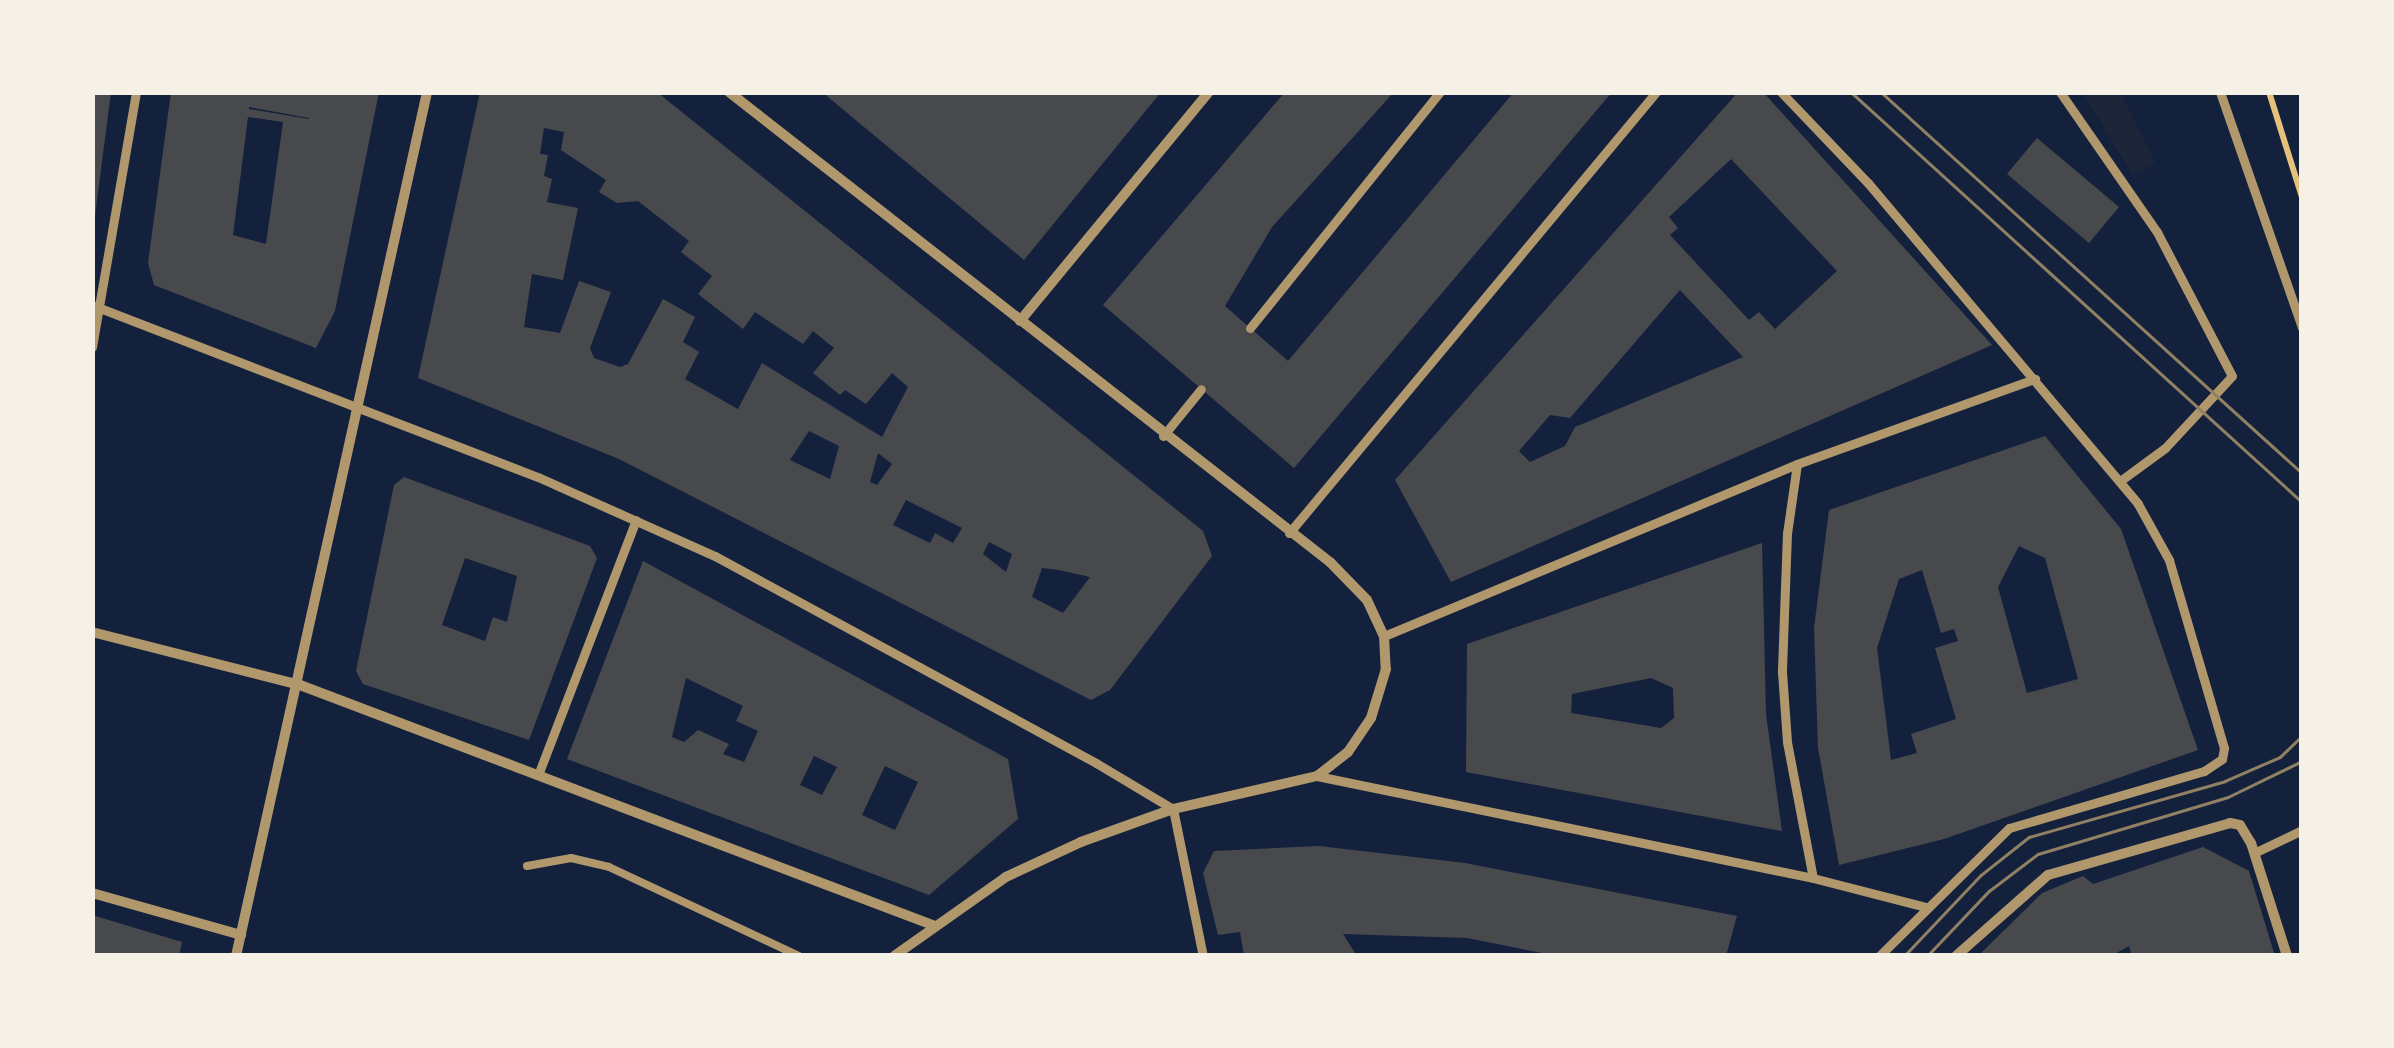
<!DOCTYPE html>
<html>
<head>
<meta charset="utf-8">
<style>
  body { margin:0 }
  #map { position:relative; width:2394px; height:1048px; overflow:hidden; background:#14213d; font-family:"Nunito Sans",sans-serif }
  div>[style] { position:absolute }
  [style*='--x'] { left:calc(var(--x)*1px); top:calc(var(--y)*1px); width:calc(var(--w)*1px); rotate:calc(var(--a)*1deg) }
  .green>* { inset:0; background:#1d2539 }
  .building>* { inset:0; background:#48494c }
  .path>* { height:6px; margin:-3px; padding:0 3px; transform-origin:3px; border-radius:3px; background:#e5c07b }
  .service>* { height:8px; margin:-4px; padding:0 4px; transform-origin:4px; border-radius:4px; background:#b1986c }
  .pedestrian>* { height:9px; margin:-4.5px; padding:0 4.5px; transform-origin:4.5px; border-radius:4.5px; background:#b1986c }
  .minor>* { height:10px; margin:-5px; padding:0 5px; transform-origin:5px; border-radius:5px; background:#b1986c }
  .tram>* { height:2.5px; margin:-1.25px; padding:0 1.25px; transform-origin:1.25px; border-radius:1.25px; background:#918062 }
  span { translate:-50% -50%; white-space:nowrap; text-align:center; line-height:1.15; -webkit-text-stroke:9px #f6f1e7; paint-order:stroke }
  .frame { position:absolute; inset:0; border:95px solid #f6f1e7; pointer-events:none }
</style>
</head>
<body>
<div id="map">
  <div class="green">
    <div style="clip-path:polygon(2083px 93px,2121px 93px,2156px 164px,2132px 174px)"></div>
  </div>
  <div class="building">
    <div style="clip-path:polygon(92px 92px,111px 92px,95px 216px,92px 216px)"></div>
    <div style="clip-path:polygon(evenodd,171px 92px,379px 92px,335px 311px,316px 348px,154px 285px,148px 263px,171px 92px,249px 107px,309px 118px,309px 119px,249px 109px,249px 107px,171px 92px,248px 117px,283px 122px,266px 244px,233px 235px,248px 117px)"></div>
    <div style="clip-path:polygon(evenodd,480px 92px,657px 92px,1203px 531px,1212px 556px,1110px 690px,1091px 700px,619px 459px,418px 378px,480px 92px,544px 128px,564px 132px,561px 150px,606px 180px,599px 192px,617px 203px,638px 201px,689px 241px,681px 252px,712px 276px,698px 294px,743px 329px,755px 312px,803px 344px,813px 331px,834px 348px,813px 373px,840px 395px,845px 390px,866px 404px,892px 373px,908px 387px,882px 437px,762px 363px,738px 409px,685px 379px,699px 352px,683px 342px,695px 317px,663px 299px,628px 364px,620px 367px,594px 358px,590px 348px,611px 292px,579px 281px,560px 333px,524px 327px,532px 274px,563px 280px,578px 208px,547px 202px,552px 179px,544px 176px,548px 155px,540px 154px,544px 128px,480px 92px,809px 431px,839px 446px,830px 479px,790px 460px,809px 431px,480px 92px,878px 453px,892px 464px,877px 485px,870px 482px,878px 453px,480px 92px,906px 500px,962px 528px,953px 543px,935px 533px,930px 543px,893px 525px,906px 500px,480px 92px,989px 542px,1012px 554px,1006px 572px,983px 554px,989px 542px,480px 92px,1042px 568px,1059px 570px,1090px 577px,1063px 613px,1032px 597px,1042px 568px)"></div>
    <div style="clip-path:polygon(822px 92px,1161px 92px,1024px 260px)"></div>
    <div style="clip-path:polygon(1285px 92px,1394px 92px,1272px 227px,1225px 306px,1288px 361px,1514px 92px,1612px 92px,1294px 468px,1103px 305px)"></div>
    <div style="clip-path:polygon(evenodd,1738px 92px,1763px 92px,1992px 345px,1451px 582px,1395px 480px,1738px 92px,1731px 159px,1837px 271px,1775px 329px,1759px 312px,1749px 320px,1670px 235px,1678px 228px,1669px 217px,1731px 159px,1738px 92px,1680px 290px,1743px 357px,1575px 427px,1565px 446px,1530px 462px,1519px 451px,1550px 415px,1570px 418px,1680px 290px)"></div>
    <div style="clip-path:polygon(2037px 138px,2119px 207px,2089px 243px,2007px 174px)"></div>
    <div style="clip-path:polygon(evenodd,2045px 436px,2121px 529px,2198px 750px,1944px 839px,1839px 865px,1818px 748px,1814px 628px,1829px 510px,2045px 436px,2019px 546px,2045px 558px,2078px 679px,2027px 693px,1998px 587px,2019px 546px,2045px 436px,1922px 570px,1941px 633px,1954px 629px,1958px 641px,1935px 648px,1956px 719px,1911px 734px,1917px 753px,1891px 760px,1877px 648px,1899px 579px,1922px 570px)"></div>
    <div style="clip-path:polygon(evenodd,404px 477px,590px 546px,597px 558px,529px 740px,363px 684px,356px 671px,394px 485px,404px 477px,465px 558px,517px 576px,507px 622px,493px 617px,485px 641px,442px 625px,465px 558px)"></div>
    <div style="clip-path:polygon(evenodd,1762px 543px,1766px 714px,1782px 831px,1466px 772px,1467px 644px,1762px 543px,1651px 678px,1673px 688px,1674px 718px,1661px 728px,1571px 713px,1572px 694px,1651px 678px)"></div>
    <div style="clip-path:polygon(evenodd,643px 561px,1008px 759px,1018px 819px,929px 895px,567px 759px,643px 561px,686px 678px,743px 706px,736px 721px,758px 731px,744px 762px,723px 754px,729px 744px,698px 730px,684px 742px,672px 737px,686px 678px,643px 561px,814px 756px,837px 767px,822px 795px,800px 785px,814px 756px,643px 561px,885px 766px,918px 782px,895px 830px,862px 815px,885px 766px)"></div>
    <div style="clip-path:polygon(1319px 846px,1465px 863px,1737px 916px,1726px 956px,1557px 956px,1467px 938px,1343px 934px,1357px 956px,1244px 956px,1240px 932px,1218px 935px,1203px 873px,1214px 851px)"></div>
    <div style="clip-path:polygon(2203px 847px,2249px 871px,2275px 956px,2132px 956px,2129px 946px,2111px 956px,1978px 956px,2042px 893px,2083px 876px,2093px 884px)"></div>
    <div style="clip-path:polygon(92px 915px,182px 942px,179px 956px,92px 956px)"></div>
  </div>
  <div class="path">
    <div style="--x:2269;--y:92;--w:110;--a:72.6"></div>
  </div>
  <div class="service">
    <div style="--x:527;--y:866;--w:45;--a:-10.3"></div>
    <div style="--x:571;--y:858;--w:39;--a:13"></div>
    <div style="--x:609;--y:867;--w:210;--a:25.1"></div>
  </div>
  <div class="pedestrian">
    <div style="--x:1781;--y:92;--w:126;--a:46.3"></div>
    <div style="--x:1868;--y:183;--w:419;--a:49.9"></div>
    <div style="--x:2138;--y:504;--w:64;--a:61"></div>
    <div style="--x:2169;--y:560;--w:196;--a:73.7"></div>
    <div style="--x:2224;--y:748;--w:11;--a:100"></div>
    <div style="--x:2222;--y:759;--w:22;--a:146"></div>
    <div style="--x:2204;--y:771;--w:203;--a:163.7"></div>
    <div style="--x:2009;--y:828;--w:182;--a:135.4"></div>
    <div style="--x:2060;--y:92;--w:170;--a:55.3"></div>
    <div style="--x:2157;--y:232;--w:162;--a:62.5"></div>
    <div style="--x:2232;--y:376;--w:98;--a:132.9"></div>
    <div style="--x:2165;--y:448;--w:56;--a:143.7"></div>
    <div style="--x:2220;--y:92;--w:250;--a:70.8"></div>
    <div style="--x:92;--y:305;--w:478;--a:21.1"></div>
    <div style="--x:538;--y:477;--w:194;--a:24.1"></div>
    <div style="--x:715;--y:556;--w:434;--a:28.5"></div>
    <div style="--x:1096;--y:763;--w:90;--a:30.9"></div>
    <div style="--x:1173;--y:809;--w:150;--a:78.5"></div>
    <div style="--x:1250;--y:328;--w:303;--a:-51.2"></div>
    <div style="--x:92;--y:347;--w:259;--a:-80.2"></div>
    <div style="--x:1163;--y:436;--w:60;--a:-51"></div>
    <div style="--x:1797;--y:464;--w:70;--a:98.2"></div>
    <div style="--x:1787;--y:533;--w:139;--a:92.1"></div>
    <div style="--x:1782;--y:672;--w:70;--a:85.9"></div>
    <div style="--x:1787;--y:742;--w:138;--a:79.2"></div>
    <div style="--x:1289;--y:533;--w:574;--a:-50.23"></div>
    <div style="--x:1384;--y:636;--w:447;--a:-22.6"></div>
    <div style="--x:1797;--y:464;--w:253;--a:-19.7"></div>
    <div style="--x:538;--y:775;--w:273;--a:-69"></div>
    <div style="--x:1317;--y:776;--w:506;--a:11.62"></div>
    <div style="--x:1813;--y:878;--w:117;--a:14.4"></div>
    <div style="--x:2254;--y:853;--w:53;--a:-25.6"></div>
  </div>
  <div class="minor">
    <div style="--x:729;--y:92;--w:763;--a:38.03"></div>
    <div style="--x:1330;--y:562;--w:53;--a:45.8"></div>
    <div style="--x:1367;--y:600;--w:40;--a:65"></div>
    <div style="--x:1384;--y:636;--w:33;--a:87"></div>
    <div style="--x:1386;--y:669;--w:51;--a:107"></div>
    <div style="--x:1371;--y:718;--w:41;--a:124.1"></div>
    <div style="--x:1348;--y:752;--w:39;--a:142"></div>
    <div style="--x:1317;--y:776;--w:148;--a:167.1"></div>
    <div style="--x:1173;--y:809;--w:98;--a:160.3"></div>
    <div style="--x:1081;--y:842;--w:83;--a:155"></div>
    <div style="--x:1006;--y:877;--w:137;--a:144.8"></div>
    <div style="--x:1020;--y:321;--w:297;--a:-50.5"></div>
    <div style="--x:92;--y:632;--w:215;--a:14.3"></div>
    <div style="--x:300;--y:685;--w:679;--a:20.78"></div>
    <div style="--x:92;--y:893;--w:155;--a:15.7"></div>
    <div style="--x:236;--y:956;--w:885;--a:-77.53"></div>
    <div style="--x:1956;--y:956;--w:123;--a:-41.4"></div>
    <div style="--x:2048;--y:875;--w:189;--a:-15.9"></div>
    <div style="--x:2230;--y:823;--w:10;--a:11"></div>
    <div style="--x:2240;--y:825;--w:21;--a:59"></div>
    <div style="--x:2251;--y:843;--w:119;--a:72.3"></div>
  </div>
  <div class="tram">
    <div style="--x:1851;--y:92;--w:610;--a:42.27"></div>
    <div style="--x:1881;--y:92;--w:568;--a:42.14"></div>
    <div style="--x:1904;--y:956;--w:112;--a:-46.5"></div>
    <div style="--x:1981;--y:875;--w:61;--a:-38.4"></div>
    <div style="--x:2029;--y:837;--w:204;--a:-15.9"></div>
    <div style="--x:2225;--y:781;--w:60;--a:-23.6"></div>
    <div style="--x:2280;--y:757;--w:30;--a:-44"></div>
    <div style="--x:1927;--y:956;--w:90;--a:-46.4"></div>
    <div style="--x:1989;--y:891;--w:61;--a:-37.1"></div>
    <div style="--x:2038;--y:854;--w:198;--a:-16.7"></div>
    <div style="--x:2228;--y:797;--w:82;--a:-25.9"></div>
  </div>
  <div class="frame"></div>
</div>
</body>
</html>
